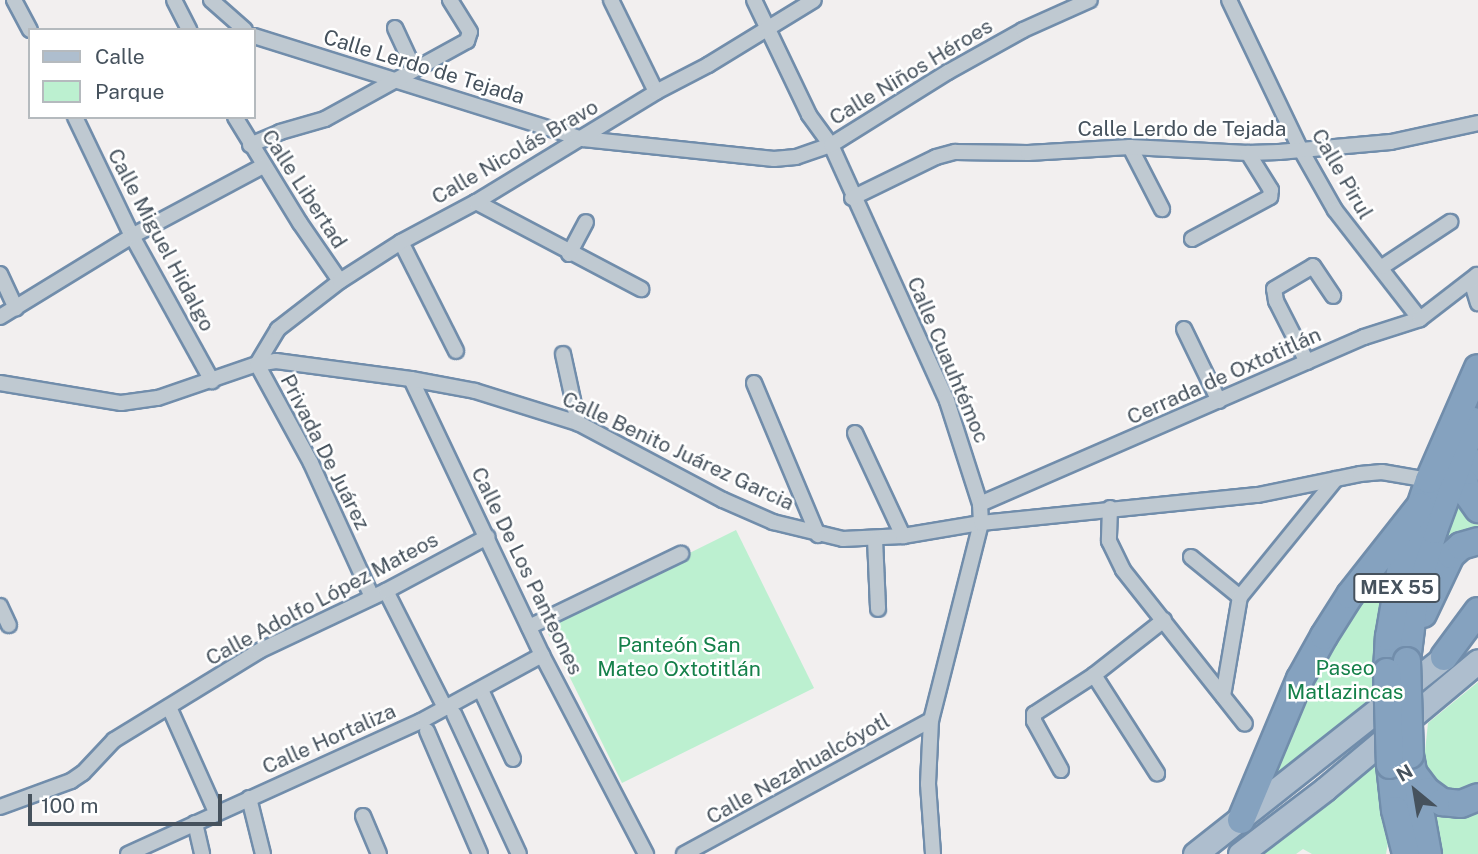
<!DOCTYPE html>
<html>
<head>
<meta charset="utf-8">
<style>
  body { margin:0 }
  #map { position:relative; width:1478px; height:854px; overflow:hidden; background:#f2efef; font-family:"Public Sans",sans-serif }
  div>[style] { position:absolute }
  [style*='--x'] { left:calc(var(--x)*1px); top:calc(var(--y)*1px); width:calc(var(--w)*1px); rotate:calc(var(--a)*1deg) }
  .green>* { inset:0; background:#bcf0d0 }
  .roads { filter:drop-shadow(2px 0 #718dab) drop-shadow(-2px 0 #718dab) drop-shadow(0 2px #718dab) drop-shadow(0 -2px #718dab) }
  .street>* { height:14px; margin:-7px; padding:0 7px; transform-origin:7px; border-radius:7px; background:#bfc9d1 }
  .primary>* { height:23px; margin:-11.5px; padding:0 11.5px; transform-origin:11.5px; border-radius:11.5px; background:#aebece }
  .highway>* { height:26px; margin:-13px; padding:0 13px; transform-origin:13px; border-radius:13px; background:#85a2bf }
  .bridges { filter:drop-shadow(2px 0 #718dab) drop-shadow(-2px 0 #718dab) drop-shadow(0 2px #718dab) drop-shadow(0 -2px #718dab) }
  .highway-bridge>* { height:26px; margin:-13px; padding:0 13px; transform-origin:13px; border-radius:13px; background:#85a2bf }
  span { translate:-50% -50%; white-space:nowrap; text-align:center; line-height:1.15; -webkit-text-stroke:5px #fff; paint-order:stroke }
  .shield-label span { padding:2px 5px; background:#fff; border:2px solid; border-radius:5px; -webkit-text-stroke-width:0 }
  .shield-label { font-size:19px; color:#46525d; font-weight:700 }
  .street-label { font-size:21px; color:#46525d }
  .park-label { font-size:21px; color:#15804a }
  .legend { position:absolute; left:28px; top:28px; width:228px; height:91px; box-sizing:border-box; background:#fff; border:2px solid #b5babe; margin:0; padding:9px 12px; list-style:none; font-size:21px; color:#46525d }
  .legend li { display:flex; align-items:center; gap:14px; height:35px }
  .legend b { width:35px; border:2px solid #b5babe }
  .north { position:absolute; left:1380px; top:756px; width:70px; height:70px; -webkit-text-stroke:5px #fff; paint-order:stroke; rotate:330deg; font-size:19px; font-weight:700; line-height:28px; text-align:center; color:#46525d }
  .north::after { content:''; display:block; margin:auto; width:24px; height:32px; background:#46525d; clip-path:polygon(50% 0,100% 100%,50% 72%,0 100%) }
  .scale { position:absolute; left:28px; top:794px; width:194px; height:32px; box-sizing:border-box; border:4px solid #46525d; border-top:0; padding-left:9px; font-size:21px; line-height:24px; white-space:nowrap; color:#46525d; -webkit-text-stroke:5px #fff; paint-order:stroke }
</style>
</head>
<body>
<div id="map">
  <div class="green">
    <div style="clip-path:polygon(1460px 489px,1478px 518px,1478px 535px,1424px 597px)"></div>
    <div style="clip-path:polygon(736px 530px,814px 688px,622px 783px,544px 625px)"></div>
    <div style="clip-path:polygon(1385px 564px,1374px 696px,1269px 786px,1327px 648px)"></div>
    <div style="clip-path:polygon(1478px 682px,1478px 854px,1443px 854px,1437px 837px,1424px 761px,1428px 723px)"></div>
    <div style="clip-path:polygon(1381px 761px,1389px 838px,1386px 854px,1312px 854px,1303px 849px,1296px 854px,1254px 854px)"></div>
  </div>
  <div class="roads">
    <div class="street">
      <div style="--x:14;--y:0;--w:34;--a:62"></div>
      <div style="--x:174;--y:0;--w:34;--a:63"></div>
      <div style="--x:211;--y:0;--w:45;--a:41.4"></div>
      <div style="--x:611;--y:0;--w:102;--a:63.9"></div>
      <div style="--x:754;--y:0;--w:127;--a:64.4"></div>
      <div style="--x:809;--y:115;--w:37;--a:54"></div>
      <div style="--x:831;--y:145;--w:281;--a:65.6"></div>
      <div style="--x:947;--y:401;--w:108;--a:72.2"></div>
      <div style="--x:980;--y:504;--w:19;--a:87"></div>
      <div style="--x:981;--y:523;--w:203;--a:104.2"></div>
      <div style="--x:931;--y:720;--w:64;--a:92.7"></div>
      <div style="--x:928;--y:784;--w:70;--a:85.9"></div>
      <div style="--x:1229;--y:0;--w:166;--a:64.4"></div>
      <div style="--x:1301;--y:150;--w:69;--a:60.5"></div>
      <div style="--x:1335;--y:210;--w:138;--a:52.1"></div>
      <div style="--x:395;--y:28;--w:45;--a:65.1"></div>
      <div style="--x:254;--y:36;--w:345;--a:17.4"></div>
      <div style="--x:583;--y:139;--w:192;--a:6"></div>
      <div style="--x:774;--y:159;--w:22;--a:-5"></div>
      <div style="--x:796;--y:157;--w:37;--a:-19"></div>
      <div style="--x:831;--y:145;--w:138;--a:-32"></div>
      <div style="--x:948;--y:72;--w:86;--a:-29.2"></div>
      <div style="--x:1023;--y:30;--w:73;--a:-24.1"></div>
      <div style="--x:75;--y:117;--w:132;--a:64.4"></div>
      <div style="--x:132;--y:236;--w:166;--a:61.1"></div>
      <div style="--x:235;--y:117;--w:124;--a:58.5"></div>
      <div style="--x:300;--y:223;--w:70;--a:55.4"></div>
      <div style="--x:250;--y:145;--w:33;--a:-23"></div>
      <div style="--x:280;--y:132;--w:47;--a:-16.1"></div>
      <div style="--x:325;--y:119;--w:162;--a:-28.8"></div>
      <div style="--x:467;--y:41;--w:9;--a:-72"></div>
      <div style="--x:470;--y:32;--w:38;--a:-122"></div>
      <div style="--x:1130;--y:147;--w:70;--a:62.7"></div>
      <div style="--x:852;--y:198;--w:93;--a:-26"></div>
      <div style="--x:936;--y:157;--w:20;--a:-15"></div>
      <div style="--x:955;--y:152;--w:73;--a:0.8"></div>
      <div style="--x:1028;--y:153;--w:102;--a:-3.4"></div>
      <div style="--x:1130;--y:147;--w:118;--a:2.9"></div>
      <div style="--x:1248;--y:153;--w:31;--a:-2"></div>
      <div style="--x:1279;--y:152;--w:112;--a:-5.1"></div>
      <div style="--x:1391;--y:142;--w:89;--a:-12.3"></div>
      <div style="--x:476;--y:202;--w:187;--a:27.8"></div>
      <div style="--x:1192;--y:239;--w:89;--a:-28.3"></div>
      <div style="--x:1270;--y:197;--w:7;--a:-82"></div>
      <div style="--x:1271;--y:190;--w:44;--a:-121.9"></div>
      <div style="--x:401;--y:242;--w:122;--a:63.2"></div>
      <div style="--x:569;--y:254;--w:36;--a:-62"></div>
      <div style="--x:1382;--y:267;--w:82;--a:-33.5"></div>
      <div style="--x:0;--y:274;--w:38;--a:65"></div>
      <div style="--x:1477;--y:275;--w:13;--a:108"></div>
      <div style="--x:1473;--y:287;--w:17;--a:73"></div>
      <div style="--x:0;--y:317;--w:155;--a:-31.5"></div>
      <div style="--x:132;--y:236;--w:149;--a:-28.1"></div>
      <div style="--x:1184;--y:329;--w:80;--a:64.1"></div>
      <div style="--x:563;--y:354;--w:71;--a:77.7"></div>
      <div style="--x:1307;--y:362;--w:68;--a:-116.9"></div>
      <div style="--x:1276;--y:301;--w:12;--a:-99"></div>
      <div style="--x:1274;--y:289;--w:45;--a:-30.5"></div>
      <div style="--x:1313;--y:266;--w:36;--a:56"></div>
      <div style="--x:411;--y:379;--w:306;--a:64.6"></div>
      <div style="--x:542;--y:655;--w:225;--a:62.4"></div>
      <div style="--x:0;--y:383;--w:123;--a:9.4"></div>
      <div style="--x:121;--y:403;--w:37;--a:-8"></div>
      <div style="--x:158;--y:398;--w:105;--a:-19"></div>
      <div style="--x:257;--y:364;--w:19;--a:-9"></div>
      <div style="--x:276;--y:361;--w:136;--a:7.6"></div>
      <div style="--x:411;--y:379;--w:65;--a:10.6"></div>
      <div style="--x:475;--y:391;--w:108;--a:17.3"></div>
      <div style="--x:578;--y:423;--w:164;--a:28"></div>
      <div style="--x:723;--y:500;--w:55;--a:23.7"></div>
      <div style="--x:773;--y:522;--w:72;--a:13.7"></div>
      <div style="--x:843;--y:539;--w:60;--a:-2.9"></div>
      <div style="--x:903;--y:536;--w:79;--a:-9.5"></div>
      <div style="--x:981;--y:523;--w:278;--a:-5.8"></div>
      <div style="--x:1258;--y:495;--w:104;--a:-11.6"></div>
      <div style="--x:1360;--y:474;--w:22;--a:-5"></div>
      <div style="--x:1382;--y:472;--w:48;--a:9.7"></div>
      <div style="--x:754;--y:383;--w:165;--a:67.2"></div>
      <div style="--x:855;--y:433;--w:114;--a:65"></div>
      <div style="--x:980;--y:504;--w:419;--a:-23.5"></div>
      <div style="--x:1364;--y:337;--w:59;--a:-17.8"></div>
      <div style="--x:1420;--y:319;--w:72;--a:-37.7"></div>
      <div style="--x:1110;--y:508;--w:33;--a:92"></div>
      <div style="--x:1109;--y:541;--w:32;--a:64"></div>
      <div style="--x:1123;--y:570;--w:196;--a:51.6"></div>
      <div style="--x:875;--y:539;--w:70;--a:87.5"></div>
      <div style="--x:1191;--y:557;--w:63;--a:39.2"></div>
      <div style="--x:386;--y:591;--w:131;--a:63.2"></div>
      <div style="--x:372;--y:597;--w:147;--a:-114.5"></div>
      <div style="--x:311;--y:463;--w:113;--a:-118.6"></div>
      <div style="--x:257;--y:364;--w:41;--a:-59"></div>
      <div style="--x:278;--y:329;--w:78;--a:-37.7"></div>
      <div style="--x:340;--y:281;--w:72;--a:-32.6"></div>
      <div style="--x:401;--y:242;--w:85;--a:-28.1"></div>
      <div style="--x:476;--y:202;--w:211;--a:-31.4"></div>
      <div style="--x:656;--y:92;--w:59;--a:-27.4"></div>
      <div style="--x:708;--y:65;--w:124;--a:-31.5"></div>
      <div style="--x:0;--y:606;--w:21;--a:65"></div>
      <div style="--x:529;--y:627;--w:169;--a:-25.7"></div>
      <div style="--x:1094;--y:675;--w:117;--a:57.3"></div>
      <div style="--x:481;--y:690;--w:76;--a:65.1"></div>
      <div style="--x:1223;--y:696;--w:100;--a:-80.3"></div>
      <div style="--x:1240;--y:597;--w:152;--a:-50.9"></div>
      <div style="--x:169;--y:707;--w:115;--a:65.9"></div>
      <div style="--x:454;--y:714;--w:154;--a:65.1"></div>
      <div style="--x:427;--y:731;--w:134;--a:66.7"></div>
      <div style="--x:1061;--y:770;--w:56;--a:-118.9"></div>
      <div style="--x:1034;--y:721;--w:7;--a:-90"></div>
      <div style="--x:1034;--y:714;--w:72;--a:-33"></div>
      <div style="--x:1094;--y:675;--w:89;--a:-38.2"></div>
      <div style="--x:249;--y:798;--w:58;--a:76"></div>
      <div style="--x:0;--y:807;--w:76;--a:-20.1"></div>
      <div style="--x:71;--y:781;--w:14;--a:-34"></div>
      <div style="--x:83;--y:773;--w:45;--a:-46.8"></div>
      <div style="--x:114;--y:740;--w:170;--a:-31.5"></div>
      <div style="--x:259;--y:651;--w:140;--a:-25.3"></div>
      <div style="--x:386;--y:591;--w:115;--a:-28.1"></div>
      <div style="--x:363;--y:816;--w:41;--a:67.2"></div>
      <div style="--x:195;--y:823;--w:32;--a:77"></div>
      <div style="--x:128;--y:854;--w:322;--a:-24.4"></div>
      <div style="--x:421;--y:721;--w:138;--a:-28.6"></div>
      <div style="--x:684;--y:854;--w:281;--a:-28.5"></div>
    </div>
    <div class="primary">
      <div style="--x:1195;--y:854;--w:318;--a:-38.3"></div>
      <div style="--x:1240;--y:854;--w:107;--a:-37.4"></div>
      <div style="--x:1325;--y:789;--w:199;--a:-39.9"></div>
    </div>
    <div class="highway">
      <div style="--x:1469;--y:460;--w:23;--a:103"></div>
      <div style="--x:1464;--y:482;--w:15;--a:70"></div>
      <div style="--x:1469;--y:496;--w:16;--a:55"></div>
      <div style="--x:1423;--y:614;--w:65;--a:-64.6"></div>
      <div style="--x:1451;--y:555;--w:13;--a:-42"></div>
      <div style="--x:1461;--y:546;--w:18;--a:-16"></div>
      <div style="--x:1444;--y:657;--w:57;--a:-53.5"></div>
      <div style="--x:1407;--y:661;--w:73;--a:-82.9"></div>
      <div style="--x:1416;--y:589;--w:62;--a:-73"></div>
      <div style="--x:1434;--y:530;--w:116;--a:-69.8"></div>
      <div style="--x:1387;--y:672;--w:35;--a:-87"></div>
      <div style="--x:1389;--y:637;--w:77;--a:-80.3"></div>
      <div style="--x:1402;--y:561;--w:85;--a:-71.6"></div>
      <div style="--x:1429;--y:480;--w:122;--a:-66.4"></div>
      <div style="--x:1410;--y:755;--w:101;--a:79.7"></div>
      <div style="--x:1390;--y:765;--w:45;--a:83.7"></div>
      <div style="--x:1395;--y:810;--w:45;--a:76"></div>
      <div style="--x:1414;--y:774;--w:21;--a:53"></div>
      <div style="--x:1427;--y:791;--w:19;--a:36"></div>
      <div style="--x:1442;--y:802;--w:19;--a:6"></div>
      <div style="--x:1461;--y:804;--w:18;--a:-22"></div>
      <div style="--x:1241;--y:820;--w:153;--a:-67.3"></div>
      <div style="--x:1300;--y:679;--w:49;--a:-60.8"></div>
      <div style="--x:1324;--y:636;--w:49;--a:-57.6"></div>
      <div style="--x:1350;--y:595;--w:113;--a:-51.8"></div>
    </div>
  </div>
  <div class="bridges">
    <div class="highway-bridge">
      <div style="--x:1407;--y:661;--w:94;--a:88.2"></div>
      <div style="--x:1387;--y:672;--w:93;--a:88.2"></div>
    </div>
  </div>
  <div class="shield-label">
    <span style="left:1397px;top:588px">MEX 55</span>
  </div>
  <div class="street-label">
    <span style="left:424px;top:67px;rotate:17deg">Calle Lerdo de Tejada</span>
    <span style="left:911px;top:72px;rotate:-31deg">Calle Niños Héroes</span>
    <span style="left:1182px;top:129px">Calle Lerdo de Tejada</span>
    <span style="left:515px;top:152px;rotate:-30deg">Calle Nicolás Bravo</span>
    <span style="left:1342px;top:174px;rotate:60deg">Calle Pirul</span>
    <span style="left:304px;top:189px;rotate:57deg">Calle Libertad</span>
    <span style="left:161px;top:240px;rotate:62deg">Calle Miguel Hidalgo</span>
    <span style="left:948px;top:360px;rotate:67deg">Calle Cuauhtémoc</span>
    <span style="left:1224px;top:376px;rotate:-24deg">Cerrada de Oxtotitlán</span>
    <span style="left:678px;top:451px;rotate:25deg">Calle Benito Juárez Garcia</span>
    <span style="left:325px;top:452px;rotate:63deg">Privada De Juárez</span>
    <span style="left:527px;top:571px;rotate:64deg">Calle De Los Panteones</span>
    <span style="left:322px;top:599px;rotate:-28deg">Calle Adolfo López Mateos</span>
    <span style="left:329px;top:739px;rotate:-24deg">Calle Hortaliza</span>
    <span style="left:798px;top:769px;rotate:-29deg">Calle Nezahualcóyotl</span>
  </div>
  <div class="park-label">
    <span style="left:679px;top:657px">Panteón San<br>Mateo Oxtotitlán</span>
    <span style="left:1345px;top:680px">Paseo<br>Matlazincas</span>
  </div>
  <ul class="legend">
  <li><b style="height:9px;background:#aebece"></b>Calle</li>
  <li><b style="height:19px;background:#bcf0d0"></b>Parque</li>
  </ul>
  <div class="north">N</div>
  <div class="scale">100 m</div>
</div>
</body>
</html>
